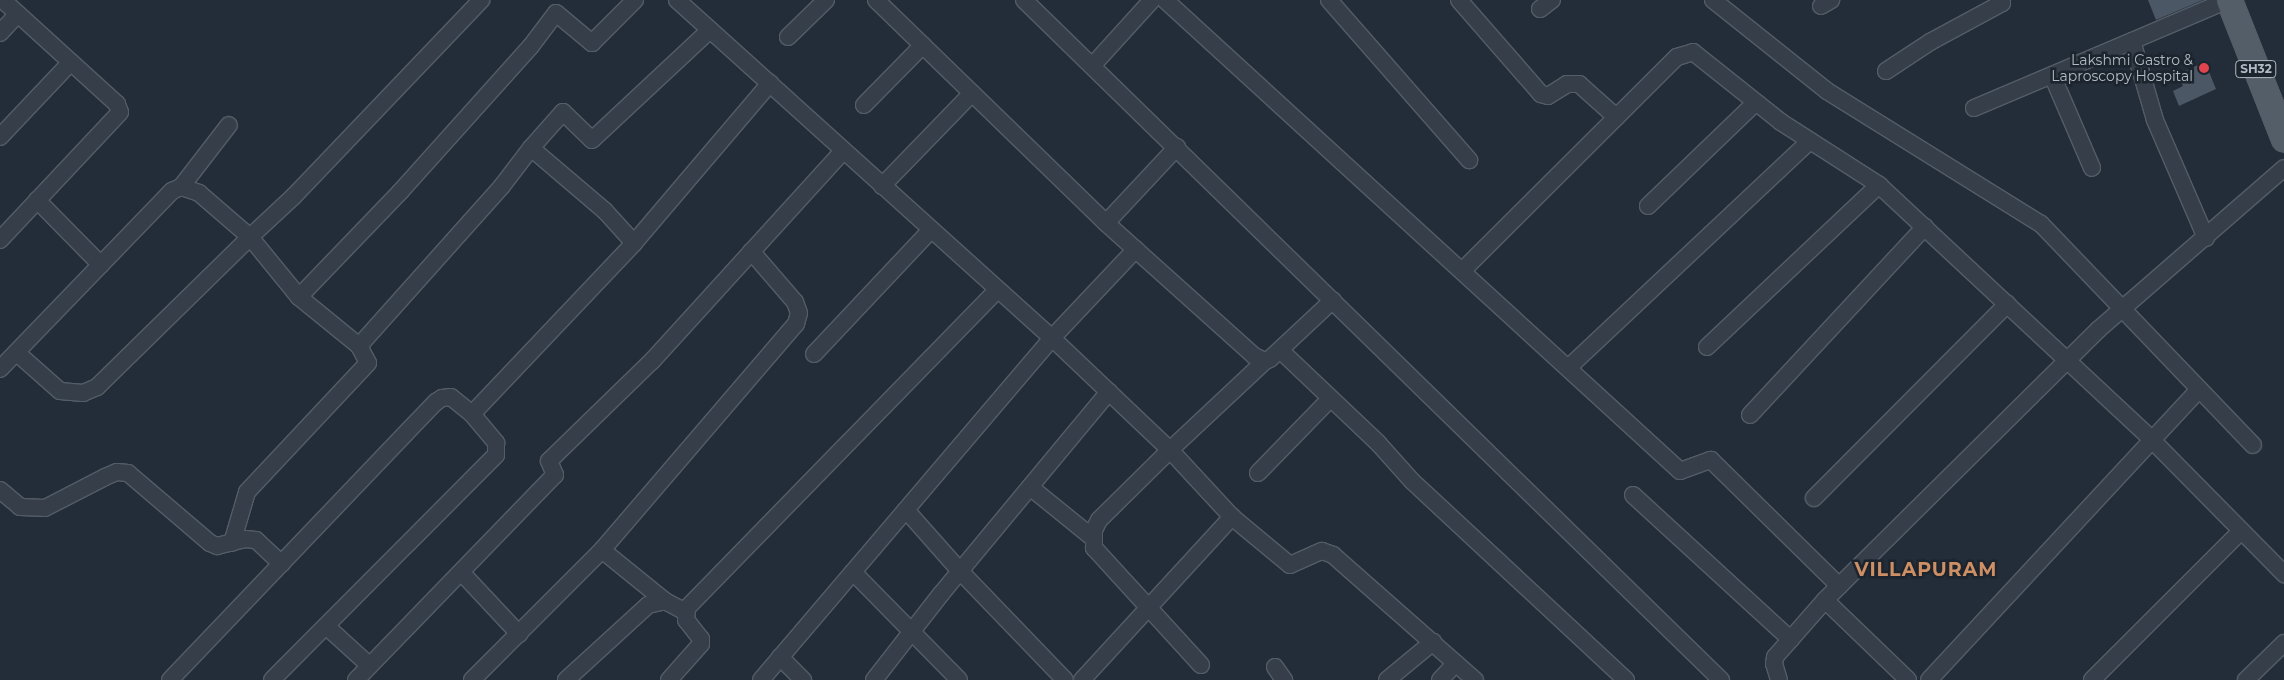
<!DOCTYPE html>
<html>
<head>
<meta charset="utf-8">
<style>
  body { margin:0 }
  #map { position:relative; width:2284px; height:680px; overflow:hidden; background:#232d39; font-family:Montserrat,sans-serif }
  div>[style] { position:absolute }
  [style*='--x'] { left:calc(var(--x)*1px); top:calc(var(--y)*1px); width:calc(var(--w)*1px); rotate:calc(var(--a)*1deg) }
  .building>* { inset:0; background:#4b5765 }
  .roads { filter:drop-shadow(1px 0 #545d67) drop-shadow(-1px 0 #545d67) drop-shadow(0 1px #545d67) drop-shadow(0 -1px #545d67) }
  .minor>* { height:16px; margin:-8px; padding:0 8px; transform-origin:8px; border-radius:8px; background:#363f49 }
  .primary>* { height:25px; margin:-12.5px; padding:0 12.5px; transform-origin:12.5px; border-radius:12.5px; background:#545e69 }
  .dots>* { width:14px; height:14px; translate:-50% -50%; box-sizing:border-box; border:2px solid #1c242e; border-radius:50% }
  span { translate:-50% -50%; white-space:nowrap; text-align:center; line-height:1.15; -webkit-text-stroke:5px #1c242e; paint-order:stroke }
  .shield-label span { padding:1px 4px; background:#1c242e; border:1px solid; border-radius:4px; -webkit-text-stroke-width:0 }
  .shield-label { font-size:12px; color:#b1bac5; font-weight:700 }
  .poi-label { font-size:14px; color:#b1bac5 }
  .right { translate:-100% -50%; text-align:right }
  .district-label { font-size:19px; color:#ce8f64; font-weight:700; letter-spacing:1px }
</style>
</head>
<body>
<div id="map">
  <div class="building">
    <div style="clip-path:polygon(2148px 0,2203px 0,2156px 20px)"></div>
    <div style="clip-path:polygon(2205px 62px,2216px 89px,2179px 106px,2173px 91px,2183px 86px,2178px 74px)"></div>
  </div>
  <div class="roads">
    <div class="minor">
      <div style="--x:677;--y:0;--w:505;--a:42.03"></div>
      <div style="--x:1052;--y:338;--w:163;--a:43.5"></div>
      <div style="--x:1170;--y:450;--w:91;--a:47.2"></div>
      <div style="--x:1232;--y:517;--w:75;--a:39.6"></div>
      <div style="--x:1290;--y:565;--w:35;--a:-24"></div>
      <div style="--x:1322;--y:551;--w:12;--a:20"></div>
      <div style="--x:1333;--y:555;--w:189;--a:41.4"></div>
      <div style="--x:876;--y:0;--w:320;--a:44.1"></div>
      <div style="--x:1106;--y:223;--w:199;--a:41.9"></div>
      <div style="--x:1254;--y:356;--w:12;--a:24"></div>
      <div style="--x:1265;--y:361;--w:5;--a:-22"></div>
      <div style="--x:1270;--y:359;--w:86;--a:-43.1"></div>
      <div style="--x:1024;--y:0;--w:974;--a:44.29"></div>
      <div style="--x:1165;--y:0;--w:698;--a:42.44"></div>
      <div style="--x:1680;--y:471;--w:33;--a:-20"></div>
      <div style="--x:1711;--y:460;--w:180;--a:44.5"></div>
      <div style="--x:1329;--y:0;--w:213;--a:48.8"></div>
      <div style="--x:1459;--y:0;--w:125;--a:48.9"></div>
      <div style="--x:1541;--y:94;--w:7;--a:16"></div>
      <div style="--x:1548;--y:96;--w:22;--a:-32"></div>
      <div style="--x:1567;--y:84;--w:12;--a:0"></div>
      <div style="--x:1579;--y:84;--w:50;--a:41.7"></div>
      <div style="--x:1713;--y:0;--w:146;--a:38.6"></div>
      <div style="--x:1827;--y:91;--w:252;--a:31.9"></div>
      <div style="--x:2041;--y:224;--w:306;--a:46.2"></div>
      <div style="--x:1821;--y:6;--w:12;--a:-31"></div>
      <div style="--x:1540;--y:9;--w:15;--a:-37"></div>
      <div style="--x:0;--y:33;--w:26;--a:-47"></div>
      <div style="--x:788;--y:37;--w:53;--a:-44.2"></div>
      <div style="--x:1093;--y:65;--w:88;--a:-47.8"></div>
      <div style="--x:1886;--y:71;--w:53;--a:-33.4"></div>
      <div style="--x:1930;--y:42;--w:82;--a:-28.4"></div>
      <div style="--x:2002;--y:3;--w:4;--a:-124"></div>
      <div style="--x:2052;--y:75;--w:101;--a:66.7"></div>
      <div style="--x:864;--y:105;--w:84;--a:-45.5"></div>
      <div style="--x:1974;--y:108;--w:172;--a:-23"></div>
      <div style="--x:0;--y:137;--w:103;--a:-46.6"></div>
      <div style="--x:531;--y:148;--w:48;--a:-48.4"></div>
      <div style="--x:563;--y:112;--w:40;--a:44"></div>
      <div style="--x:592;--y:140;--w:161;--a:-43"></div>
      <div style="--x:882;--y:186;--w:129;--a:-45.9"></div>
      <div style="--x:181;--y:187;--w:78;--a:-52.3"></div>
      <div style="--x:37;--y:200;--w:91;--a:45.4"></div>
      <div style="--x:1648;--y:206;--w:149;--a:-43.9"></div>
      <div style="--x:1106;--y:223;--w:104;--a:-46.9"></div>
      <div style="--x:2206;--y:238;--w:129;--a:-113.4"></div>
      <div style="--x:2155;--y:120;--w:82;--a:-106.2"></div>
      <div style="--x:2132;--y:41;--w:104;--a:-23.1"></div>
      <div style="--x:0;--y:240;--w:175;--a:-46.8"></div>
      <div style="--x:120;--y:112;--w:9;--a:-111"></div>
      <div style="--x:117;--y:104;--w:151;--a:-137.7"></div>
      <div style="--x:1462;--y:271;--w:303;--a:-44.9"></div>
      <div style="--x:1677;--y:57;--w:17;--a:-17"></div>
      <div style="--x:1693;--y:52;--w:112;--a:38.5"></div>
      <div style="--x:1781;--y:122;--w:117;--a:32.7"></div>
      <div style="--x:1879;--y:185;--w:372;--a:43"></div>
      <div style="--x:2151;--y:439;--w:190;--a:45.4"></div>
      <div style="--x:299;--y:297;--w:146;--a:-46.1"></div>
      <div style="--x:400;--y:192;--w:196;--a:-48.1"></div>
      <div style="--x:531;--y:46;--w:41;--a:-52.9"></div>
      <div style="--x:556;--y:13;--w:47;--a:39.8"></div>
      <div style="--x:592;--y:43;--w:61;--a:-45"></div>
      <div style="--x:359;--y:346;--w:215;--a:-48.2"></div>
      <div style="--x:502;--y:186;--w:48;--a:-52.7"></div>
      <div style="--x:531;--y:148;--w:97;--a:40.4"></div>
      <div style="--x:605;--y:211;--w:43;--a:47.8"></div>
      <div style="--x:1707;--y:347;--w:236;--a:-43.3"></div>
      <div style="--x:1280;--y:350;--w:135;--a:43.5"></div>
      <div style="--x:1378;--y:443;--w:51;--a:48.2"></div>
      <div style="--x:1412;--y:481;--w:292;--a:42.9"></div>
      <div style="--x:17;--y:353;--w:57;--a:41.5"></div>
      <div style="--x:60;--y:391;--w:23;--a:5"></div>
      <div style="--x:83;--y:393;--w:15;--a:-23"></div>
      <div style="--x:97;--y:387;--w:214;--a:-44.4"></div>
      <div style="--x:250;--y:237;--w:77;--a:50.8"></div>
      <div style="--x:299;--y:297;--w:77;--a:39.2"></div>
      <div style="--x:359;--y:346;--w:19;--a:62"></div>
      <div style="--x:368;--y:363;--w:177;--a:133.2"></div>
      <div style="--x:247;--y:492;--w:53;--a:106.4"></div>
      <div style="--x:814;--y:354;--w:170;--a:-46.7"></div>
      <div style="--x:1568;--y:368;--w:332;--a:-43.2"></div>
      <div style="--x:0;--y:369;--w:248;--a:-46"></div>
      <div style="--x:172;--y:191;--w:10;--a:-24"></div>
      <div style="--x:181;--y:187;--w:19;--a:18"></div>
      <div style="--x:199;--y:193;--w:67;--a:40.8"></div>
      <div style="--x:250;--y:237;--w:60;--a:-43"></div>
      <div style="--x:294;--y:196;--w:271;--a:-46.3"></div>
      <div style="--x:472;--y:414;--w:236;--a:-46.5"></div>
      <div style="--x:634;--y:243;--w:210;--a:-49.6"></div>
      <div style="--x:1750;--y:415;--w:257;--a:-47.1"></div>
      <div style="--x:1258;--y:473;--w:102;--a:-45.8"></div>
      <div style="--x:1030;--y:487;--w:81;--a:39"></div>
      <div style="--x:0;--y:490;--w:26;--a:40"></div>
      <div style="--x:20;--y:507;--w:25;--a:2"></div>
      <div style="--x:45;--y:508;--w:68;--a:-27.3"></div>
      <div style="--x:105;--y:477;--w:13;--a:-23"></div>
      <div style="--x:117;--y:472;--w:11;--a:5"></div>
      <div style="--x:128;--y:473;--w:108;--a:40.5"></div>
      <div style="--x:210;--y:543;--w:8;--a:23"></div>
      <div style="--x:217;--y:546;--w:29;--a:-14"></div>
      <div style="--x:245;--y:539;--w:11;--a:5"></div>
      <div style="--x:256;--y:540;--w:35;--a:43"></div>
      <div style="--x:1633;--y:495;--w:214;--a:42.5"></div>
      <div style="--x:1814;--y:498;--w:274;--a:-45.1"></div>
      <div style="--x:906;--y:510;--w:81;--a:48.5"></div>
      <div style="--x:960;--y:571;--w:151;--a:46.1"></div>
      <div style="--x:602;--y:550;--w:81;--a:39"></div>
      <div style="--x:461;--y:572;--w:85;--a:46.9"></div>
      <div style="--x:853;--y:572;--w:151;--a:45.5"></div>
      <div style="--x:1825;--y:600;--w:115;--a:43.9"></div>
      <div style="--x:326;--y:626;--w:59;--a:42.3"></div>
      <div style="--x:780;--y:657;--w:33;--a:45"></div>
      <div style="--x:1201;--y:665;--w:159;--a:-132.4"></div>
      <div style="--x:1094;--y:548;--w:18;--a:-90"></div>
      <div style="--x:1094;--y:530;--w:11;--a:-63"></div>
      <div style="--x:1099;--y:520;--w:100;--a:-44.6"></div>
      <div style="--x:1170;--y:450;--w:130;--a:-43.1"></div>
      <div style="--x:1275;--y:667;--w:16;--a:55"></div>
      <div style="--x:170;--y:680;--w:385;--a:-46.3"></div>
      <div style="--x:436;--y:402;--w:7;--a:-34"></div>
      <div style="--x:442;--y:398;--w:9;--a:-6"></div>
      <div style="--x:451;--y:397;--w:27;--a:39"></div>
      <div style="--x:472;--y:414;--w:38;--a:50"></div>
      <div style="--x:496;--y:443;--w:12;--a:90"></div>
      <div style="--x:496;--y:455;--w:317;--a:134.9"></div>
      <div style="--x:356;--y:680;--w:286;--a:-45.9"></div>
      <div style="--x:555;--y:475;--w:15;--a:-113"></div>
      <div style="--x:549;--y:461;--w:144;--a:-44.2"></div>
      <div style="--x:652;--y:361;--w:284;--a:-47.7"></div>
      <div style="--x:472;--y:680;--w:184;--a:-45"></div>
      <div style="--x:602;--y:550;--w:298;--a:-49.4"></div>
      <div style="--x:796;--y:324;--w:11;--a:-75"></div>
      <div style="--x:799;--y:313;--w:12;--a:-110"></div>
      <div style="--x:795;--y:302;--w:67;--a:-130.8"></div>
      <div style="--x:566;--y:680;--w:111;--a:-42.4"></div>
      <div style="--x:648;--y:605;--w:17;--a:-13"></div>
      <div style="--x:665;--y:601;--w:21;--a:28"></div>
      <div style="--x:669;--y:680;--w:48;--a:-48.4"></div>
      <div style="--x:701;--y:644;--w:5;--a:-90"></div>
      <div style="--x:701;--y:639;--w:24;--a:-128"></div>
      <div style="--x:686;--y:620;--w:12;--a:-85"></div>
      <div style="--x:687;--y:608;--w:443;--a:-45.7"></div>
      <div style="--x:761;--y:680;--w:449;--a:-49.6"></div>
      <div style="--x:1052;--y:338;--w:122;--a:-46.7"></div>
      <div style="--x:874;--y:680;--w:109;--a:-52.1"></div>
      <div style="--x:941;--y:594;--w:263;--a:-50.3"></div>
      <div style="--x:1082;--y:680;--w:222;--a:-47.4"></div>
      <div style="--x:1387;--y:680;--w:60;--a:-39.6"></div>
      <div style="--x:1440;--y:680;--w:23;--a:-47"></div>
      <div style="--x:1779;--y:680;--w:17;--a:-107"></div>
      <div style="--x:1774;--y:664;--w:7;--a:-82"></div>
      <div style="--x:1775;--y:657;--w:76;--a:-48.7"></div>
      <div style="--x:1825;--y:600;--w:385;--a:-44.7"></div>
      <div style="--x:2099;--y:329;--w:245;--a:-41"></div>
      <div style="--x:1929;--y:680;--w:397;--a:-47.1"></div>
      <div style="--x:2092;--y:680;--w:211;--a:-45"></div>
      <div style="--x:2246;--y:680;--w:53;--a:-44.2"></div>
    </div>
    <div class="primary">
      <div style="--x:2229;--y:0;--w:149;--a:68.4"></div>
    </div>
  </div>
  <div class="dots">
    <div style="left:2204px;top:68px;background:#e0444e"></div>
  </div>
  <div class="shield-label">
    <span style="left:2256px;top:69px">SH32</span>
  </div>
  <div class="poi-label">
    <span class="right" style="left:2193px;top:68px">Lakshmi Gastro &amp;<br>Laproscopy Hospital</span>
  </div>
  <div class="district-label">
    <span style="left:1926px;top:570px">VILLAPURAM</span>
  </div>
</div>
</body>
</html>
